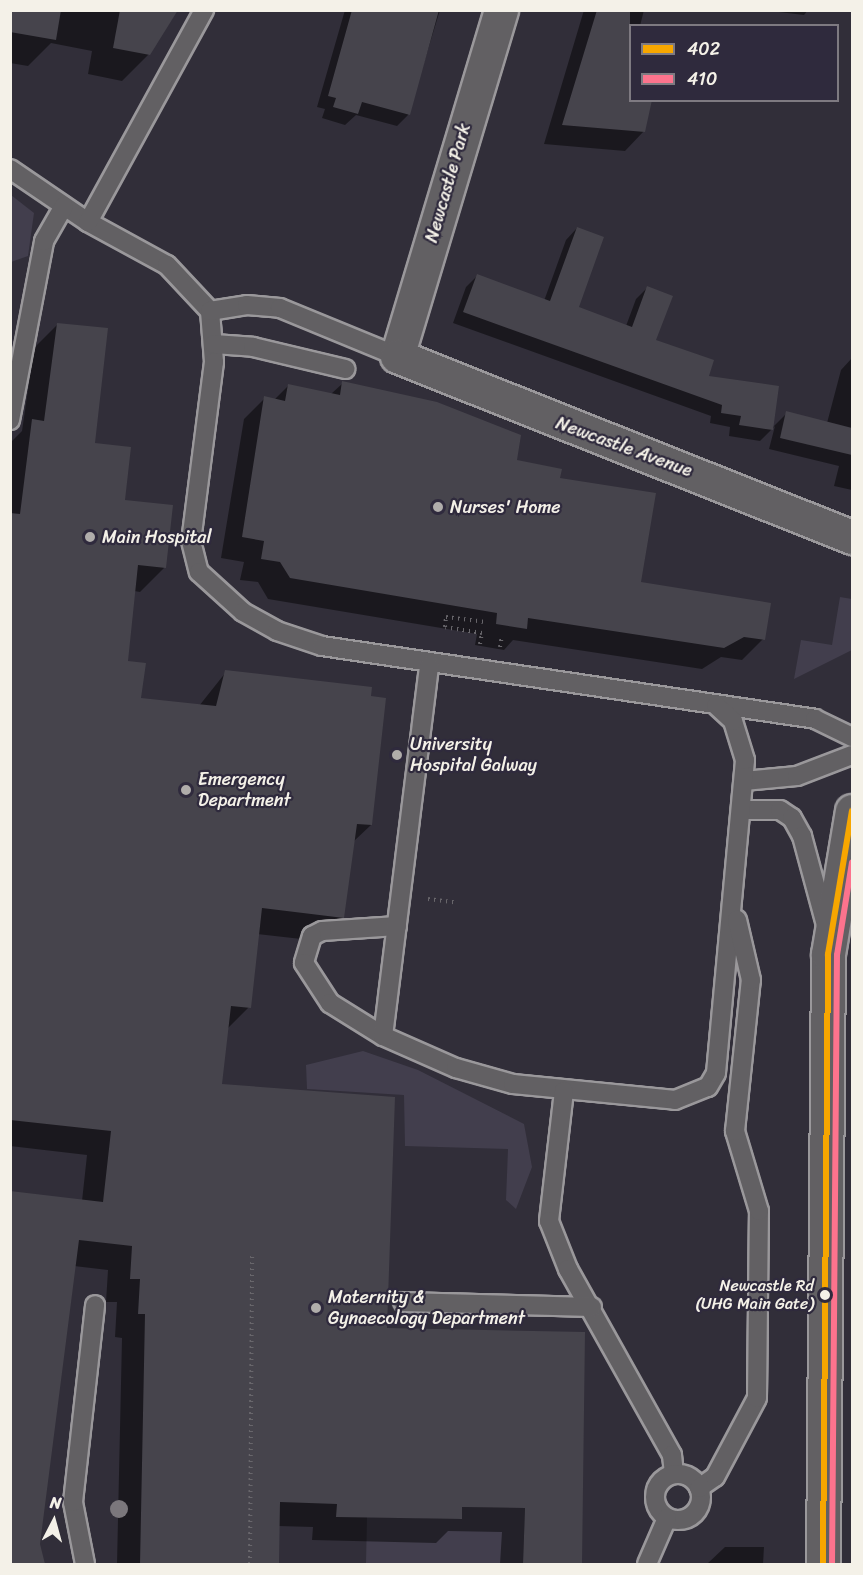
<!DOCTYPE html>
<html>
<head>
<meta charset="utf-8">
<style>
  body { margin:0 }
  #map { position:relative; width:863px; height:1575px; overflow:hidden; background:#312e39; font-family:Sriracha,sans-serif }
  div>[style] { position:absolute }
  [style*='--x'] { left:calc(var(--x)*1px); top:calc(var(--y)*1px); width:calc(var(--w)*1px); rotate:calc(var(--a)*1deg) }
  .green>* { inset:0; background:#423e4d }
  .shadow>* { inset:0; background:#0007 }
  .building>* { inset:0; background:#46444c }
  .path>* { height:4px; margin-top:-2px; transform-origin:0; background:repeating-linear-gradient(90deg,#68666b 0 1.5px,transparent 0 6px) }
  .roads { filter:drop-shadow(2px 0 #9a989b) drop-shadow(-2px 0 #9a989b) drop-shadow(0 2px #9a989b) drop-shadow(0 -2px #9a989b) }
  .service>* { height:18px; margin:-9px; padding:0 9px; transform-origin:9px; border-radius:9px; background:#626063 }
  .service>.ring { margin:-9px; padding:0; box-sizing:content-box; background:none; border:18px solid #626063; border-radius:50% }
  .minor>* { height:33px; margin:-16.5px; padding:0 16.5px; transform-origin:16.5px; border-radius:16.5px; background:#626063 }
  .secondary>* { height:33px; margin:-16.5px; padding:0 16.5px; transform-origin:16.5px; border-radius:16.5px; background:#626063 }
  .bus-1>* { height:6px; margin:-3px; padding:0 3px; transform-origin:3px; border-radius:3px; background:#f7a600 }
  .bus-2>* { height:6px; margin:-3px; padding:0 3px; transform-origin:3px; border-radius:3px; background:#fc738d }
  .trees>* { width:18px; height:18px; margin:-9px; border-radius:50%; background:#7b777c }
  .dots>* { width:16px; height:16px; translate:-50% -50%; box-sizing:border-box; border:3px solid #2f2a3d; border-radius:50% }
  span { translate:-50% -50%; white-space:nowrap; text-align:center; line-height:1.15; -webkit-text-stroke:4.5px #2f2a3d; paint-order:stroke }
  .bus-label { font-size:16px; color:#f4f1e8 }
  .right { translate:-100% -50%; text-align:right }
  .street-label { font-size:18px; color:#f4f1e8 }
  .poi-label { font-size:18px; color:#f4f1e8 }
  .left { translate:0 -50%; text-align:left }
  .frame { position:absolute; inset:0; border:12px solid #f4f1e8; pointer-events:none }
  .legend { position:absolute; left:629px; top:24px; width:210px; height:78px; box-sizing:border-box; background:#2f2a3d; border:2px solid #7e7a81; margin:0; padding:8px 10px; list-style:none; font-size:18px; color:#f4f1e8 }
  .legend li { display:flex; align-items:center; gap:12px; height:30px }
  .legend b { width:30px; border:2px solid #7e7a81 }
  .north { position:absolute; left:24px; top:1491px; width:60px; height:60px; -webkit-text-stroke:4px #2f2a3d; paint-order:stroke; rotate:6deg; font-size:16px; font-weight:700; line-height:24px; text-align:center; color:#f4f1e8 }
  .north::after { content:''; display:block; margin:auto; width:21px; height:27px; background:#f4f1e8; clip-path:polygon(50% 0,100% 100%,50% 72%,0 100%) }
</style>
</head>
<body>
<div id="map">
  <div class="green">
    <div style="clip-path:polygon(11px 195px,34px 213px,28px 256px,11px 262px)"></div>
    <div style="clip-path:polygon(840px 597px,852px 599px,852px 650px,794px 679px,801px 640px,832px 645px)"></div>
    <div style="clip-path:polygon(363px 1051px,418px 1070px,524px 1124px,532px 1167px,516px 1209px,506px 1200px,508px 1149px,405px 1146px,404px 1095px,307px 1089px,306px 1065px)"></div>
    <div style="clip-path:polygon(462px 1507px,525px 1508px,523px 1564px,366px 1564px,367px 1517px,462px 1519px)"></div>
  </div>
  <div class="shadow">
    <div style="clip-path:polygon(10px 10px,176px 10px,149px 54px,122px 81px,88px 74px,92px 51px,51px 43px,28px 66px,10px 63px)"></div>
    <div style="clip-path:polygon(345px 10px,440px 10px,408px 115px,397px 126px,356px 115px,345px 125px,322px 118px,325px 109px,317px 107px)"></div>
    <div style="clip-path:polygon(584px 10px,644px 10px,640px 26px,630px 26px,630px 100px,644px 131px,625px 151px,544px 144px)"></div>
    <div style="clip-path:polygon(761px 10px,808px 10px,804px 15px)"></div>
    <div style="clip-path:polygon(577px 228px,577px 308px,626px 326px,636px 299px,647px 288px,654px 341px,772px 428px,787px 413px,827px 423px,841px 370px,852px 358px,852px 490px,834px 486px,839px 466px,769px 449px,775px 426px,760px 441px,729px 436px,730px 427px,710px 423px,711px 416px,453px 323px,466px 287px,477px 276px,544px 301px,566px 240px)"></div>
    <div style="clip-path:polygon(58px 324px,93px 445px,164px 568px,140px 592px,134px 591px,126px 662px,140px 699px,199px 706px,226px 672px,371px 825px,353px 842px,343px 917px,319px 941px,257px 934px,249px 1007px,226px 1030px,220px 1085px,385px 1329px,584px 1334px,580px 1564px,500px 1564px,502px 1532px,448px 1531px,436px 1543px,312px 1540px,313px 1527px,278px 1526px,278px 1564px,117px 1564px,122px 1338px,115px 1337px,117px 1302px,106px 1302px,108px 1270px,74px 1266px,39px 1544px,44px 1564px,10px 1564px,10px 1193px,82px 1201px,87px 1155px,10px 1146px,10px 443px,22px 431px,34px 348px)"></div>
    <div style="clip-path:polygon(343px 383px,558px 479px,640px 583px,763px 639px,742px 660px,721px 657px,702px 669px,513px 640px,504px 650px,475px 645px,477px 634px,268px 599px,258px 582px,240px 580px,244px 562px,221px 558px,244px 419px,265px 398px,274px 400px,289px 385px,331px 394px)"></div>
    <div style="clip-path:polygon(725px 1547px,764px 1547px,763px 1564px,707px 1564px)"></div>
  </div>
  <div class="building">
    <div style="clip-path:polygon(10px 10px,61px 10px,56px 40px,10px 32px)"></div>
    <div style="clip-path:polygon(120px 10px,178px 10px,150px 55px,113px 48px)"></div>
    <div style="clip-path:polygon(352px 10px,439px 10px,410px 115px,362px 102px,358px 114px,333px 107px,336px 98px,328px 96px)"></div>
    <div style="clip-path:polygon(597px 10px,630px 10px,630px 100px,652px 100px,645px 132px,562px 125px)"></div>
    <div style="clip-path:polygon(577px 227px,604px 237px,579px 307px,632px 327px,647px 286px,673px 296px,656px 340px,714px 360px,709px 376px,779px 386px,773px 430px,739px 425px,741px 416px,721px 413px,722px 405px,463px 312px,477px 274px,550px 301px)"></div>
    <div style="clip-path:polygon(57px 323px,108px 328px,95px 443px,131px 447px,125px 500px,173px 505px,166px 568px,138px 565px,128px 661px,146px 663px,141px 698px,216px 706px,225px 670px,372px 687px,371px 696px,386px 698px,372px 825px,357px 824px,344px 918px,262px 908px,251px 1008px,231px 1006px,222px 1084px,395px 1097px,387px 1328px,585px 1332px,582px 1564px,523px 1564px,525px 1508px,462px 1507px,462px 1519px,336px 1517px,337px 1504px,280px 1502px,279px 1564px,140px 1564px,145px 1314px,138px 1314px,140px 1279px,130px 1279px,132px 1246px,79px 1240px,40px 1544px,45px 1564px,10px 1564px,10px 1191px,103px 1202px,111px 1131px,10px 1120px,10px 513px,20px 514px,32px 419px,44px 421px)"></div>
    <div style="clip-path:polygon(342px 381px,437px 402px,521px 435px,517px 460px,562px 469px,560px 478px,656px 493px,641px 582px,771px 603px,765px 640px,744px 637px,724px 648px,528px 618px,527px 629px,496px 624px,497px 613px,290px 578px,280px 562px,261px 559px,264px 541px,242px 537px,264px 396px,285px 401px,288px 384px,340px 395px)"></div>
    <div style="clip-path:polygon(786px 411px,852px 428px,852px 455px,780px 438px)"></div>
  </div>
  <div class="path">
    <div style="--x:480;--y:644;--w:11;--a:-80"></div>
    <div style="--x:482;--y:633;--w:37;--a:-171"></div>
    <div style="--x:445;--y:627;--w:10;--a:-84"></div>
    <div style="--x:446;--y:617;--w:40;--a:7.1"></div>
    <div style="--x:500;--y:647;--w:11;--a:-80"></div>
    <div style="--x:428;--y:899;--w:26;--a:7"></div>
    <div style="--x:250;--y:1564;--w:311;--a:-89.6"></div>
  </div>
  <div class="roads">
    <div class="service">
      <div style="--x:10;--y:169;--w:94;--a:34.2"></div>
      <div style="--x:88;--y:222;--w:90;--a:28.6"></div>
      <div style="--x:167;--y:265;--w:63;--a:46.9"></div>
      <div style="--x:210;--y:311;--w:51;--a:85.5"></div>
      <div style="--x:214;--y:362;--w:180;--a:97.3"></div>
      <div style="--x:191;--y:541;--w:32;--a:76"></div>
      <div style="--x:199;--y:572;--w:59;--a:42.3"></div>
      <div style="--x:243;--y:612;--w:39;--a:29"></div>
      <div style="--x:277;--y:631;--w:47;--a:18.4"></div>
      <div style="--x:322;--y:646;--w:498;--a:8.4"></div>
      <div style="--x:815;--y:719;--w:41;--a:25.9"></div>
      <div style="--x:88;--y:222;--w:242;--a:-61.3"></div>
      <div style="--x:210;--y:311;--w:37;--a:-9"></div>
      <div style="--x:247;--y:305;--w:33;--a:5"></div>
      <div style="--x:280;--y:308;--w:126;--a:22.3"></div>
      <div style="--x:214;--y:344;--w:39;--a:4"></div>
      <div style="--x:253;--y:347;--w:95;--a:13.4"></div>
      <div style="--x:10;--y:420;--w:182;--a:-79.2"></div>
      <div style="--x:44;--y:241;--w:40;--a:-60.3"></div>
      <div style="--x:744;--y:781;--w:53;--a:-5.4"></div>
      <div style="--x:797;--y:776;--w:59;--a:-20.9"></div>
      <div style="--x:742;--y:810;--w:38;--a:0"></div>
      <div style="--x:780;--y:810;--w:14;--a:34"></div>
      <div style="--x:792;--y:818;--w:21;--a:61"></div>
      <div style="--x:802;--y:836;--w:92;--a:74.9"></div>
      <div style="--x:397;--y:926;--w:75;--a:176.2"></div>
      <div style="--x:322;--y:931;--w:11;--a:153"></div>
      <div style="--x:312;--y:936;--w:28;--a:107"></div>
      <div style="--x:304;--y:963;--w:48;--a:57"></div>
      <div style="--x:330;--y:1003;--w:62;--a:31.9"></div>
      <div style="--x:383;--y:1036;--w:80;--a:23.7"></div>
      <div style="--x:456;--y:1068;--w:59;--a:15.7"></div>
      <div style="--x:513;--y:1084;--w:163;--a:5.6"></div>
      <div style="--x:675;--y:1100;--w:35;--a:-22"></div>
      <div style="--x:708;--y:1087;--w:16;--a:-60"></div>
      <div style="--x:716;--y:1073;--w:314;--a:-84.7"></div>
      <div style="--x:745;--y:760;--w:41;--a:-107.1"></div>
      <div style="--x:733;--y:721;--w:23;--a:-137"></div>
      <div style="--x:383;--y:1036;--w:373;--a:-82.9"></div>
      <div style="--x:564;--y:1091;--w:131;--a:96.6"></div>
      <div style="--x:549;--y:1221;--w:52;--a:68.4"></div>
      <div style="--x:568;--y:1269;--w:213;--a:60.8"></div>
      <div style="--x:672;--y:1455;--w:19;--a:84"></div>
      <div style="--x:403;--y:1302;--w:189;--a:1.5"></div>
      <div class="ring" style="left:655px;top:1474px;width:28px;height:28px"></div>
      <div style="--x:699;--y:1488;--w:19;--a:-35"></div>
      <div style="--x:715;--y:1477;--w:89;--a:-62"></div>
      <div style="--x:757;--y:1398;--w:187;--a:-89.4"></div>
      <div style="--x:759;--y:1211;--w:84;--a:-106.7"></div>
      <div style="--x:735;--y:1131;--w:152;--a:-84"></div>
      <div style="--x:751;--y:980;--w:62;--a:-103.1"></div>
      <div style="--x:85;--y:1564;--w:63;--a:-101"></div>
      <div style="--x:73;--y:1502;--w:198;--a:-83.6"></div>
      <div style="--x:647;--y:1564;--w:50;--a:-66.5"></div>
    </div>
    <div class="minor">
      <div style="--x:501;--y:10;--w:361;--a:106.7"></div>
      <div style="--x:397;--y:356;--w:490;--a:21.7"></div>
    </div>
    <div class="secondary">
      <div style="--x:823;--y:1564;--w:610;--a:-89.53"></div>
      <div style="--x:828;--y:954;--w:145;--a:-80.5"></div>
    </div>
  </div>
  <div class="bus-1">
    <div style="--x:823;--y:1564;--w:610;--a:-89.53"></div>
    <div style="--x:828;--y:954;--w:145;--a:-80.5"></div>
  </div>
  <div class="bus-2">
    <div style="--x:832;--y:1564;--w:609;--a:-89.53"></div>
    <div style="--x:837;--y:955;--w:94;--a:-80.8"></div>
  </div>
  <div class="trees">
    <div style="left:119px;top:1509px"></div>
  </div>
  <div class="dots">
    <div style="left:438px;top:507px;background:#b0adab"></div>
    <div style="left:90px;top:537px;background:#b0adab"></div>
    <div style="left:397px;top:755px;background:#b0adab"></div>
    <div style="left:186px;top:790px;background:#b0adab"></div>
    <div style="left:825px;top:1295px;background:#f4f1e8"></div>
    <div style="left:316px;top:1308px;background:#b0adab"></div>
  </div>
  <div class="bus-label">
    <span class="right" style="left:814px;top:1295px">Newcastle Rd<br>(UHG Main Gate)</span>
  </div>
  <div class="street-label">
    <span style="left:448px;top:183px;rotate:-74deg">Newcastle Park</span>
    <span style="left:624px;top:447px;rotate:20deg">Newcastle Avenue</span>
  </div>
  <div class="poi-label">
    <span class="left" style="left:450px;top:507px">Nurses' Home</span>
    <span class="left" style="left:102px;top:537px">Main Hospital</span>
    <span class="left" style="left:410px;top:755px">University<br>Hospital Galway</span>
    <span class="left" style="left:198px;top:790px">Emergency<br>Department</span>
    <span class="left" style="left:328px;top:1308px">Maternity &amp;<br>Gynaecology Department</span>
  </div>
  <div class="frame"></div>
  <ul class="legend">
  <li><b style="height:8px;background:#f7a600"></b>402</li>
  <li><b style="height:8px;background:#fc738d"></b>410</li>
  </ul>
  <div class="north">N</div>
</div>
</body>
</html>
